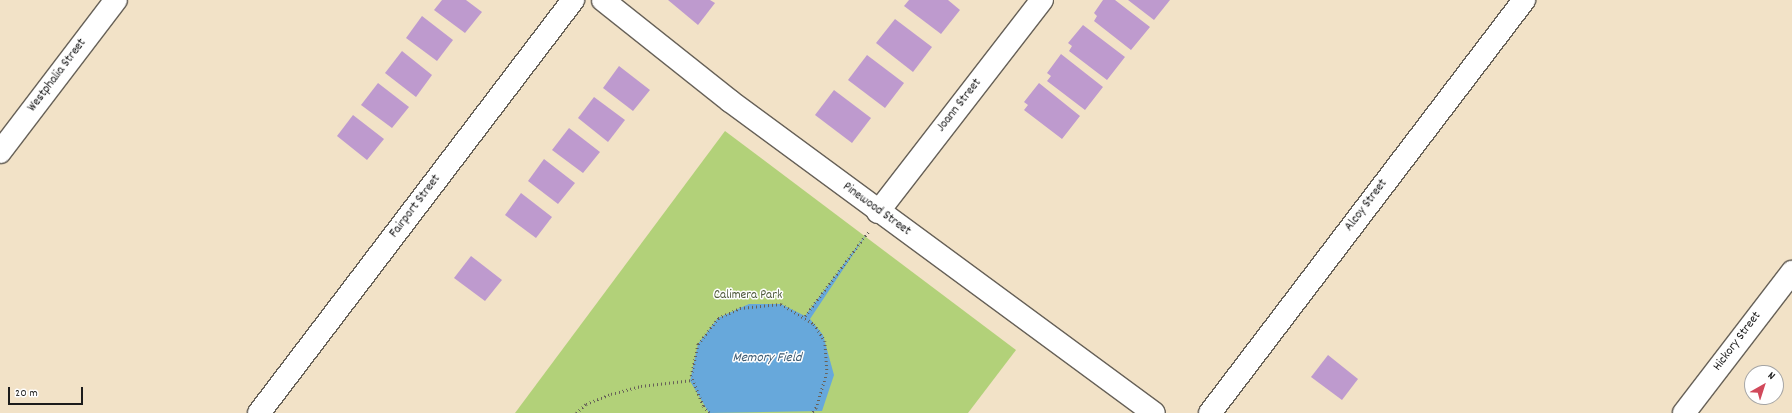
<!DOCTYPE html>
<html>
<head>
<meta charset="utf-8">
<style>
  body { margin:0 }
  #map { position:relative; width:1792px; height:413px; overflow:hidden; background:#f2e2c7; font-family:Dekko,sans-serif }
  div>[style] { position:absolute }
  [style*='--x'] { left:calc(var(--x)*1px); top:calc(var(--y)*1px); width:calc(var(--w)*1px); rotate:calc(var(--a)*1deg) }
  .green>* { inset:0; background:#b2d179 }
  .water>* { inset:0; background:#67a8db }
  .building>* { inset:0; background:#be9ace }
  .path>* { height:2.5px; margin-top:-1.25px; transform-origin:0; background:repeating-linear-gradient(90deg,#676158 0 1px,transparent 0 4px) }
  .roads { filter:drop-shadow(1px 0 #676158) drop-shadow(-1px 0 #676158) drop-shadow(0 1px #676158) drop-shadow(0 -1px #676158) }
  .street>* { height:22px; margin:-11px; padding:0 11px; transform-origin:11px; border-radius:11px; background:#fff }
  span { translate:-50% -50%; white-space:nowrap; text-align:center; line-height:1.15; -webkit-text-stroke:3px #fff; paint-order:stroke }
  .street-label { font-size:13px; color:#1c1c1c }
  .park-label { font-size:13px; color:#505b3d }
  .water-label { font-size:14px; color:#3e5b72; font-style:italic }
  .north { position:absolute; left:1744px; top:365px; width:40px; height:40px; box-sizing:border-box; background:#fff; border:1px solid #a4a4a4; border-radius:50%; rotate:39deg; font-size:11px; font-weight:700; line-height:16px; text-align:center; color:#1c1c1c }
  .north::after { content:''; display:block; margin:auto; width:14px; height:18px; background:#d1495b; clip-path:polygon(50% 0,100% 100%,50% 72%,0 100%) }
  .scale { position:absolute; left:8px; top:387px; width:75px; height:18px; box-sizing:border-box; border:2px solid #1c1c1c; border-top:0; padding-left:5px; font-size:12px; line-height:14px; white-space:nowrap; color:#1c1c1c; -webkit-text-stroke:3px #fff; paint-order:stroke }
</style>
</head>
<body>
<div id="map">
  <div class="green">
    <div style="clip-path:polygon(725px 131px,1016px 350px,968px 413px,515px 413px)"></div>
  </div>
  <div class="water">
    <div style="clip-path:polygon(868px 232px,810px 319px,823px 335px,834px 375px,822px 411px,709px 413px,690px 381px,698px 344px,718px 318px,749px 304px,781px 304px,805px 316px)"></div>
  </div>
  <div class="building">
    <div style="clip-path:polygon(442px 0,466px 0,482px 12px,465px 33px,434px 10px)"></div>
    <div style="clip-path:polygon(668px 0,710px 0,715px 3px,698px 25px)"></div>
    <div style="clip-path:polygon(909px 0,948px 0,960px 10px,941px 34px,904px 6px)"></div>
    <div style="clip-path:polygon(1103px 0,1115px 0,1150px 27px,1131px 50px,1094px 21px,1097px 16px,1094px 13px)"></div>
    <div style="clip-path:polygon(1128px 0,1170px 0,1154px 20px)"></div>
    <div style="clip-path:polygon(422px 16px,453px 40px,437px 61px,406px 38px)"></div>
    <div style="clip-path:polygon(895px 19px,932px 47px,913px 72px,876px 43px)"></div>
    <div style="clip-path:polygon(1083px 25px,1125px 57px,1107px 80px,1069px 51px,1072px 46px,1068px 43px)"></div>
    <div style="clip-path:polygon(402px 51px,432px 75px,416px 97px,385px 73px)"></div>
    <div style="clip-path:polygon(1061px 54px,1103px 87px,1085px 110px,1047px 81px,1051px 76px,1047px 73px)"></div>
    <div style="clip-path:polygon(867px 55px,904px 83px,885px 108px,848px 80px)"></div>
    <div style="clip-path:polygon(619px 66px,650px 90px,633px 111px,603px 88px)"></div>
    <div style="clip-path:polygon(378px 83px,409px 107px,392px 128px,361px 105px)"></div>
    <div style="clip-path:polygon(1039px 83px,1080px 116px,1062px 139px,1024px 110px,1028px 105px,1024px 102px)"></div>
    <div style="clip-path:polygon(834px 90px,871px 118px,852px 143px,815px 115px)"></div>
    <div style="clip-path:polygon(594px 97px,625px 120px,608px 142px,578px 118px)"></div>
    <div style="clip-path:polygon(353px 115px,384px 139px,367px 160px,337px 136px)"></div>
    <div style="clip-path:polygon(569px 128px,600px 152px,583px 173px,552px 150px)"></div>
    <div style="clip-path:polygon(544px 159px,575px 183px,558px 204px,528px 181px)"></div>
    <div style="clip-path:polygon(521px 193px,552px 217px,536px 238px,505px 215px)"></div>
    <div style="clip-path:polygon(471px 256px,502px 280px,485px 301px,454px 278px)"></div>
    <div style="clip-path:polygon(1328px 355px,1358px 379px,1342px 400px,1311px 377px)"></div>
  </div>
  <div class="path">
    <div style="--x:805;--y:316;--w:105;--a:-53.1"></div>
    <div style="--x:576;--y:413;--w:13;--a:-42"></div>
    <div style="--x:586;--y:404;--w:27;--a:-22"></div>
    <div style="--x:611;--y:394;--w:31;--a:-15"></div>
    <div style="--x:641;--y:386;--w:52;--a:-6.6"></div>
    <div style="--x:709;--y:413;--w:9;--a:-131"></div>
    <div style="--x:703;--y:406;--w:32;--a:-112"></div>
    <div style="--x:691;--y:376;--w:33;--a:-78"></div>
    <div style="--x:698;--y:344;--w:33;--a:-52"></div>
    <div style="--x:718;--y:318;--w:24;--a:-24"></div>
    <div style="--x:740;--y:308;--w:41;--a:-5.6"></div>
    <div style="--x:781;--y:304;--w:39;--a:31"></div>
    <div style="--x:814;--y:324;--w:20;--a:57"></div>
    <div style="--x:825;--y:341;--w:32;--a:86"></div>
    <div style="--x:827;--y:373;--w:37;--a:107"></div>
    <div style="--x:816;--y:408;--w:6;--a:129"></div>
  </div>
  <div class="roads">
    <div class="street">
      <div style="--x:603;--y:0;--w:162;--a:38.5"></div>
      <div style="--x:730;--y:101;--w:526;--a:36.35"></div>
      <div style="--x:0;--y:152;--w:191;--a:-52.7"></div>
      <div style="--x:878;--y:212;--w:268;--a:-52.3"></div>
      <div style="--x:259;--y:413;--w:519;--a:-52.75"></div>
      <div style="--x:1210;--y:413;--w:519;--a:-52.75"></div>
      <div style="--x:1684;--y:413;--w:178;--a:-52.5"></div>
    </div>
  </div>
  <div class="street-label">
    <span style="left:58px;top:76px;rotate:-53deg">Westphalia Street</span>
    <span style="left:960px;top:106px;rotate:-52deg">Joann Street</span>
    <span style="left:1367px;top:206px;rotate:-53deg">Alcoy Street</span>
    <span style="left:416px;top:207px;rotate:-53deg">Fairport Street</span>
    <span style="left:876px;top:210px;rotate:36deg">Pinewood Street</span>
    <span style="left:1738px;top:342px;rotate:-53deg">Hickory Street</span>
  </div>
  <div class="park-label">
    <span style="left:748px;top:296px">Calimera Park</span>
  </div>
  <div class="water-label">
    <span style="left:767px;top:358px">Memory Field</span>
  </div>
  <div class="north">N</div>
  <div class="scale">20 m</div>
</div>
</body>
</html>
